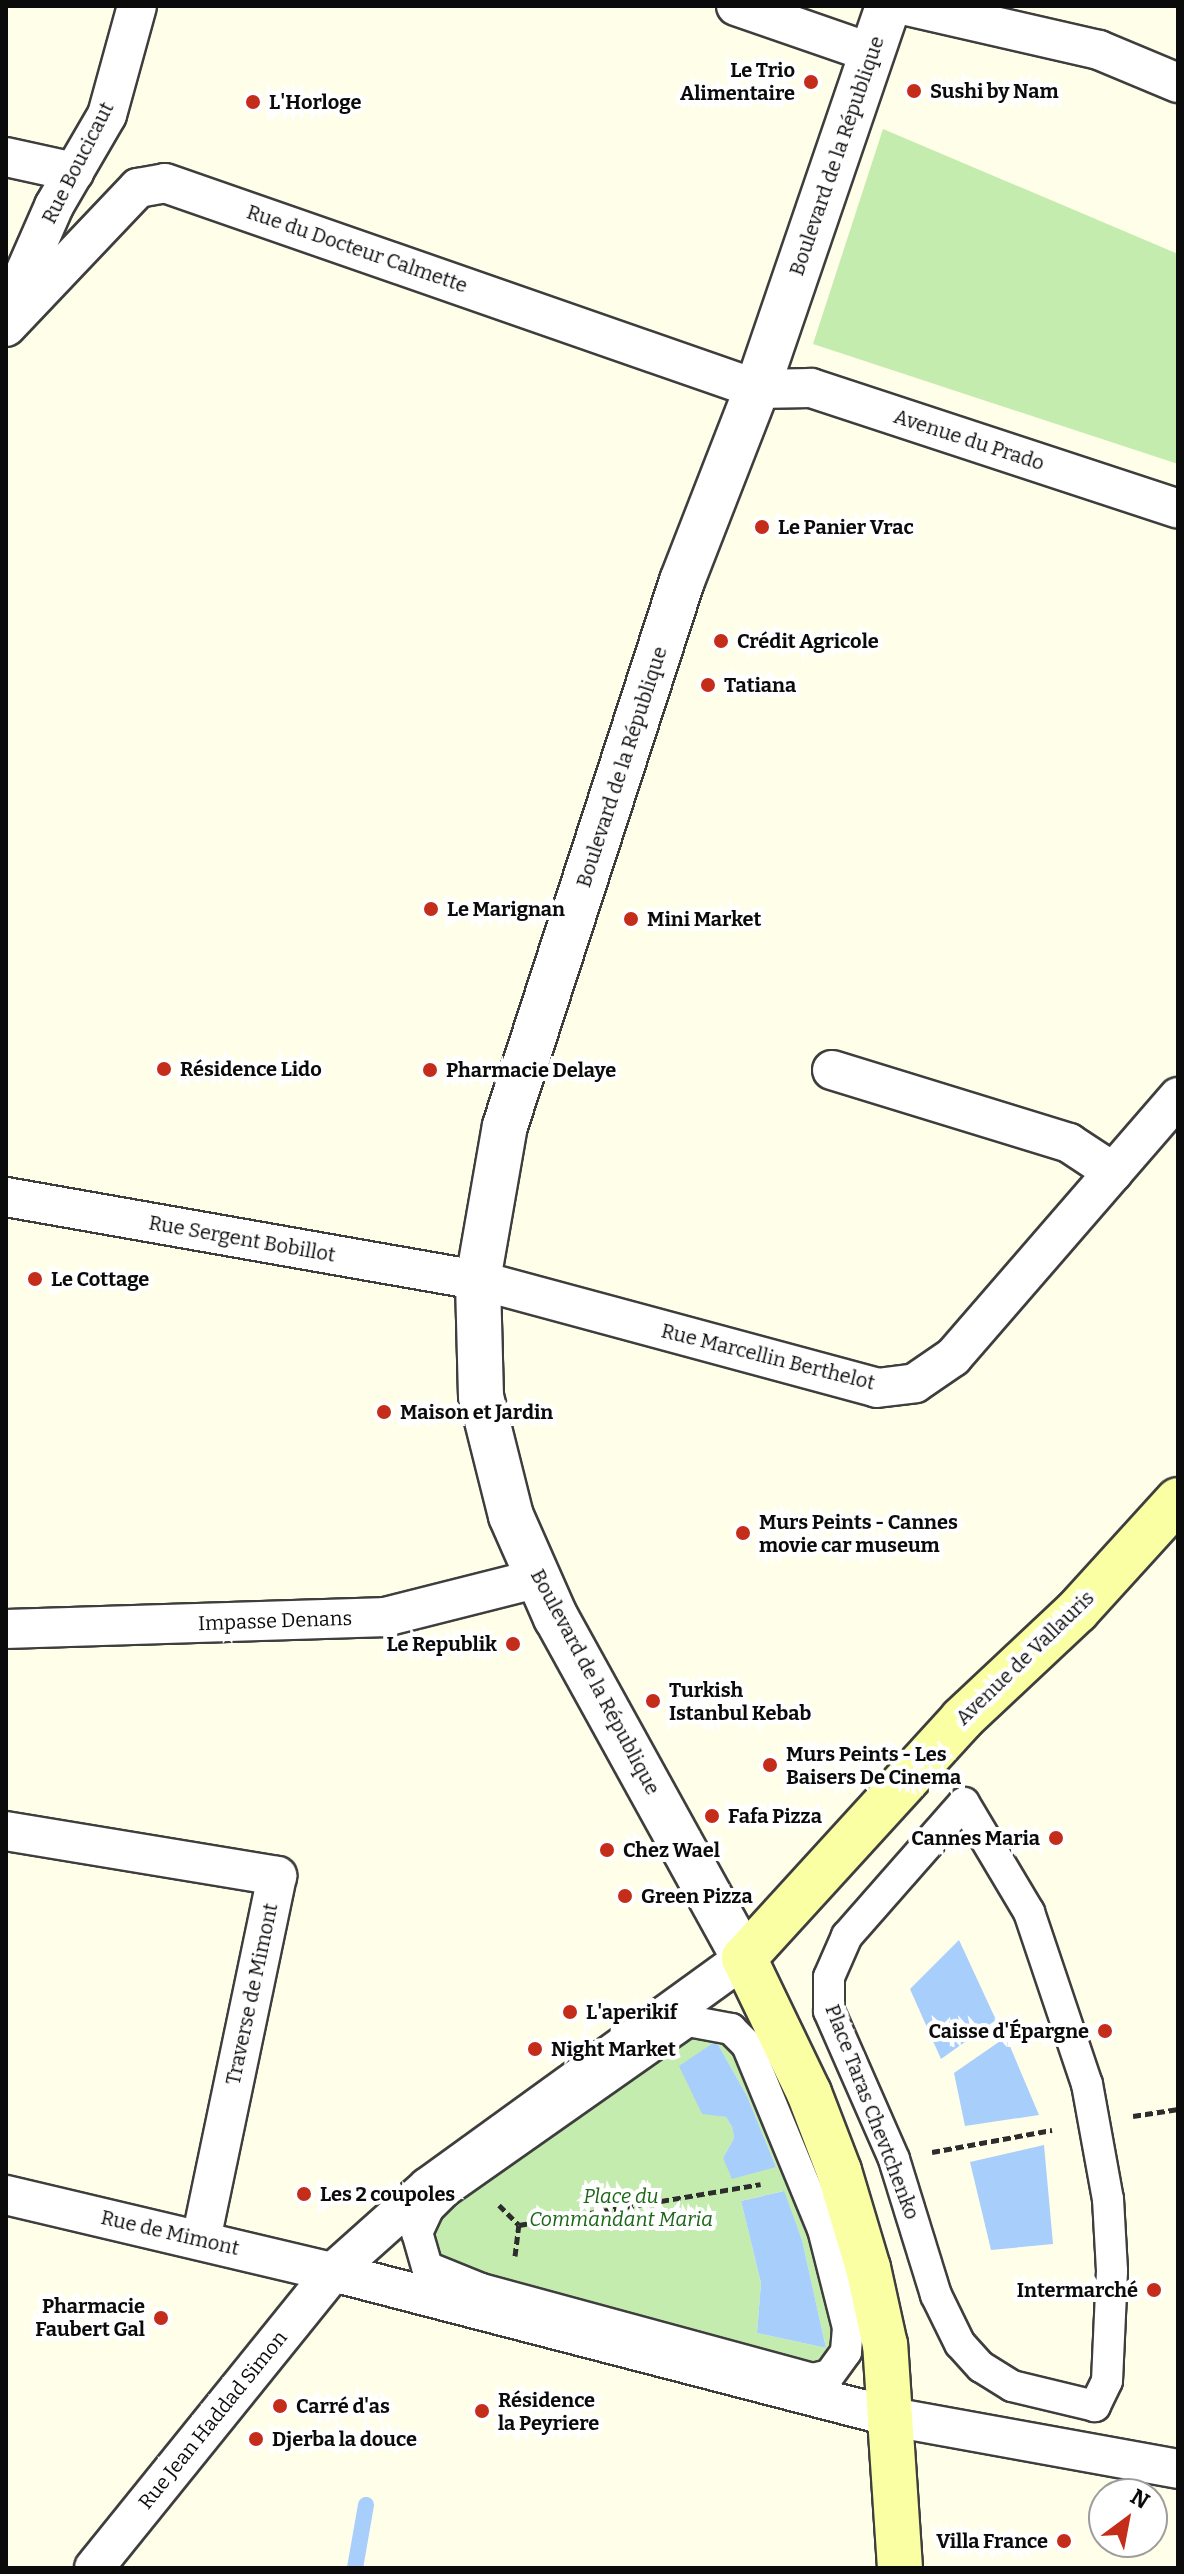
<!DOCTYPE html>
<html>
<head>
<meta charset="utf-8">
<style>
  body { margin:0 }
  #map { position:relative; width:1184px; height:2574px; overflow:hidden; background:#fffee8; font-family:Bitter,serif }
  div>[style] { position:absolute }
  [style*='--x'] { left:calc(var(--x)*1px); top:calc(var(--y)*1px); width:calc(var(--w)*1px); rotate:calc(var(--a)*1deg) }
  .green>* { inset:0; background:#c5ecaf }
  .water>* { inset:0; background:#a8cefb }
  .stream>* { height:16px; margin:-8px; padding:0 8px; transform-origin:8px; border-radius:8px; background:#a8cefb }
  .path>* { height:5px; margin-top:-2.5px; transform-origin:0; background:repeating-linear-gradient(90deg,#2d2d2d 0 8px,transparent 0 12px) }
  .roads { filter:drop-shadow(2px 0 #3e3e3e) drop-shadow(-2px 0 #3e3e3e) drop-shadow(0 2px #3e3e3e) drop-shadow(0 -2px #3e3e3e) }
  .pedestrian>* { height:30px; margin:-15px; padding:0 15px; transform-origin:15px; border-radius:15px; background:#fff }
  .minor>* { height:38px; margin:-19px; padding:0 19px; transform-origin:19px; border-radius:19px; background:#fff }
  .tertiary>* { height:44px; margin:-22px; padding:0 22px; transform-origin:22px; border-radius:22px; background:#fff }
  .secondary>* { height:44px; margin:-22px; padding:0 22px; transform-origin:22px; border-radius:22px; background:#faffa3 }
  .dots>* { width:22px; height:22px; translate:-50% -50%; box-sizing:border-box; border:4px solid #fff; border-radius:50% }
  span { translate:-50% -50%; white-space:nowrap; text-align:center; line-height:1.15; -webkit-text-stroke:8px #fff; paint-order:stroke }
  .poi-label { font-size:20px; color:#0b0b0b; font-weight:700 }
  .right { translate:-100% -50%; text-align:right }
  .left { translate:0 -50%; text-align:left }
  .street-label { font-size:20px; color:#0b0b0b }
  .park-label { font-size:20px; color:#1b6617; font-style:italic }
  .frame { position:absolute; inset:0; border:8px solid #0b0b0b; pointer-events:none }
  .north { position:absolute; left:1088px; top:2478px; width:80px; height:80px; box-sizing:border-box; background:#fff; border:2px solid #9d9d9d; border-radius:50%; rotate:32deg; font-size:22px; font-weight:700; line-height:32px; text-align:center; color:#0b0b0b }
  .north::after { content:''; display:block; margin:auto; width:28px; height:36px; background:#c42d1a; clip-path:polygon(50% 0,100% 100%,50% 72%,0 100%) }
</style>
</head>
<body>
<div id="map">
  <div class="green">
    <div style="clip-path:polygon(883px 129px,1178px 254px,1178px 464px,813px 344px)"></div>
    <div style="clip-path:polygon(evenodd,688px 2021px,731px 2029px,848px 2328px,829px 2375px,427px 2267px,428px 2209px,688px 2021px,716px 2041px,747px 2096px,776px 2167px,723px 2158px,734px 2138px,732px 2127px,726px 2117px,701px 2113px,716px 2041px,688px 2021px,783px 2191px,802px 2240px,826px 2348px,757px 2333px,761px 2283px,741px 2201px,783px 2191px)"></div>
  </div>
  <div class="water">
    <div style="clip-path:polygon(959px 1940px,996px 2020px,941px 2059px,910px 1989px)"></div>
    <div style="clip-path:polygon(1006px 2037px,1039px 2115px,965px 2126px,954px 2073px)"></div>
    <div style="clip-path:polygon(716px 2041px,747px 2096px,776px 2167px,732px 2179px,723px 2158px,734px 2138px,732px 2127px,726px 2117px,702px 2114px,679px 2066px)"></div>
    <div style="clip-path:polygon(1044px 2145px,1053px 2244px,991px 2250px,970px 2162px)"></div>
    <div style="clip-path:polygon(784px 2191px,802px 2240px,826px 2348px,757px 2333px,761px 2283px,741px 2201px)"></div>
  </div>
  <div class="stream">
    <div style="--x:355;--y:2568;--w:64;--a:-80.1"></div>
  </div>
  <div class="path">
    <div style="--x:1133;--y:2116;--w:46;--a:-8.8"></div>
    <div style="--x:932;--y:2152;--w:122;--a:-10.4"></div>
    <div style="--x:499;--y:2205;--w:28;--a:45"></div>
    <div style="--x:519;--y:2225;--w:245;--a:-9.6"></div>
    <div style="--x:515;--y:2256;--w:31;--a:-83"></div>
  </div>
  <div class="roads">
    <div class="pedestrian">
      <div style="--x:964;--y:1803;--w:127;--a:59.2"></div>
      <div style="--x:1029;--y:1912;--w:182;--a:71.4"></div>
      <div style="--x:1087;--y:2084;--w:117;--a:79.7"></div>
      <div style="--x:1108;--y:2199;--w:72;--a:86.8"></div>
      <div style="--x:1112;--y:2271;--w:110;--a:92.6"></div>
      <div style="--x:1107;--y:2381;--w:28;--a:116"></div>
      <div style="--x:1095;--y:2406;--w:85;--a:-166.5"></div>
      <div style="--x:1012;--y:2386;--w:36;--a:-148"></div>
      <div style="--x:981;--y:2367;--w:31;--a:-132"></div>
      <div style="--x:960;--y:2344;--w:55;--a:-116.1"></div>
      <div style="--x:936;--y:2295;--w:142;--a:-107.2"></div>
      <div style="--x:894;--y:2159;--w:162;--a:-113.7"></div>
      <div style="--x:829;--y:2011;--w:34;--a:-90"></div>
      <div style="--x:829;--y:1977;--w:45;--a:-66.3"></div>
      <div style="--x:847;--y:1936;--w:177;--a:-48.7"></div>
      <div style="--x:688;--y:2021;--w:44;--a:10.5"></div>
      <div style="--x:731;--y:2029;--w:23;--a:45"></div>
      <div style="--x:747;--y:2045;--w:199;--a:67.6"></div>
      <div style="--x:823;--y:2229;--w:102;--a:75.8"></div>
      <div style="--x:848;--y:2328;--w:24;--a:95"></div>
      <div style="--x:846;--y:2352;--w:29;--a:126"></div>
      <div style="--x:829;--y:2375;--w:16;--a:166"></div>
      <div style="--x:813;--y:2379;--w:344;--a:-164.8"></div>
      <div style="--x:481;--y:2289;--w:58;--a:-157.8"></div>
      <div style="--x:427;--y:2267;--w:35;--a:-106"></div>
      <div style="--x:417;--y:2233;--w:26;--a:-65"></div>
      <div style="--x:428;--y:2209;--w:25;--a:-45"></div>
      <div style="--x:446;--y:2191;--w:296;--a:-35.1"></div>
    </div>
    <div class="minor">
      <div style="--x:736;--y:6;--w:144;--a:19.1"></div>
      <div style="--x:907;--y:6;--w:197;--a:12.9"></div>
      <div style="--x:1099;--y:50;--w:86;--a:22.7"></div>
      <div style="--x:6;--y:157;--w:70;--a:12.4"></div>
      <div style="--x:8;--y:311;--w:115;--a:-66.3"></div>
      <div style="--x:54;--y:206;--w:105;--a:-59.8"></div>
      <div style="--x:107;--y:115;--w:113;--a:-74.6"></div>
      <div style="--x:6;--y:327;--w:192;--a:-46.5"></div>
      <div style="--x:138;--y:188;--w:27;--a:-10"></div>
      <div style="--x:165;--y:183;--w:627;--a:19.19"></div>
      <div style="--x:757;--y:389;--w:54;--a:-1.1"></div>
      <div style="--x:811;--y:388;--w:386;--a:18.2"></div>
      <div style="--x:832;--y:1070;--w:248;--a:17.1"></div>
      <div style="--x:1069;--y:1143;--w:53;--a:33.4"></div>
      <div style="--x:6;--y:1197;--w:479;--a:10"></div>
      <div style="--x:478;--y:1280;--w:413;--a:15.1"></div>
      <div style="--x:877;--y:1388;--w:38;--a:-7"></div>
      <div style="--x:915;--y:1383;--w:46;--a:-34.4"></div>
      <div style="--x:953;--y:1357;--w:344;--a:-49.1"></div>
      <div style="--x:6;--y:1629;--w:379;--a:-1.8"></div>
      <div style="--x:385;--y:1617;--w:159;--a:-14.2"></div>
      <div style="--x:6;--y:1831;--w:275;--a:9.4"></div>
      <div style="--x:277;--y:1876;--w:372;--a:101.8"></div>
      <div style="--x:6;--y:2195;--w:336;--a:13.3"></div>
      <div style="--x:333;--y:2272;--w:577;--a:14.54"></div>
      <div style="--x:892;--y:2417;--w:291;--a:10.3"></div>
      <div style="--x:94;--y:2568;--w:380;--a:-51.1"></div>
      <div style="--x:333;--y:2272;--w:127;--a:-41.8"></div>
      <div style="--x:428;--y:2187;--w:390;--a:-35.9"></div>
    </div>
    <div class="tertiary">
      <div style="--x:744;--y:1958;--w:389;--a:-118.9"></div>
      <div style="--x:556;--y:1618;--w:111;--a:-113.8"></div>
      <div style="--x:511;--y:1516;--w:123;--a:-104.1"></div>
      <div style="--x:481;--y:1397;--w:117;--a:-91.5"></div>
      <div style="--x:478;--y:1280;--w:156;--a:-80.1"></div>
      <div style="--x:505;--y:1126;--w:573;--a:-72.01"></div>
      <div style="--x:682;--y:581;--w:206;--a:-68.7"></div>
      <div style="--x:757;--y:389;--w:405;--a:-71.1"></div>
    </div>
    <div class="secondary">
      <div style="--x:900;--y:2568;--w:224;--a:-93.8"></div>
      <div style="--x:885;--y:2345;--w:79;--a:-102.4"></div>
      <div style="--x:868;--y:2268;--w:101;--a:-106.6"></div>
      <div style="--x:839;--y:2171;--w:84;--a:-111"></div>
      <div style="--x:809;--y:2093;--w:150;--a:-115.7"></div>
      <div style="--x:744;--y:1958;--w:323;--a:-47.6"></div>
      <div style="--x:962;--y:1719;--w:158;--a:-43.2"></div>
      <div style="--x:1077;--y:1611;--w:150;--a:-47.7"></div>
    </div>
  </div>
  <div class="dots">
    <div style="left:811px;top:82px;background:#c42d1a"></div>
    <div style="left:914px;top:91px;background:#c42d1a"></div>
    <div style="left:253px;top:102px;background:#c42d1a"></div>
    <div style="left:762px;top:527px;background:#c42d1a"></div>
    <div style="left:721px;top:641px;background:#c42d1a"></div>
    <div style="left:708px;top:685px;background:#c42d1a"></div>
    <div style="left:431px;top:909px;background:#c42d1a"></div>
    <div style="left:631px;top:919px;background:#c42d1a"></div>
    <div style="left:164px;top:1069px;background:#c42d1a"></div>
    <div style="left:430px;top:1070px;background:#c42d1a"></div>
    <div style="left:35px;top:1279px;background:#c42d1a"></div>
    <div style="left:384px;top:1412px;background:#c42d1a"></div>
    <div style="left:743px;top:1533px;background:#c42d1a"></div>
    <div style="left:513px;top:1644px;background:#c42d1a"></div>
    <div style="left:653px;top:1701px;background:#c42d1a"></div>
    <div style="left:770px;top:1765px;background:#c42d1a"></div>
    <div style="left:712px;top:1816px;background:#c42d1a"></div>
    <div style="left:1056px;top:1838px;background:#c42d1a"></div>
    <div style="left:607px;top:1850px;background:#c42d1a"></div>
    <div style="left:625px;top:1896px;background:#c42d1a"></div>
    <div style="left:570px;top:2012px;background:#c42d1a"></div>
    <div style="left:1105px;top:2031px;background:#c42d1a"></div>
    <div style="left:535px;top:2049px;background:#c42d1a"></div>
    <div style="left:304px;top:2194px;background:#c42d1a"></div>
    <div style="left:1154px;top:2290px;background:#c42d1a"></div>
    <div style="left:161px;top:2318px;background:#c42d1a"></div>
    <div style="left:280px;top:2406px;background:#c42d1a"></div>
    <div style="left:482px;top:2411px;background:#c42d1a"></div>
    <div style="left:256px;top:2439px;background:#c42d1a"></div>
    <div style="left:1064px;top:2541px;background:#c42d1a"></div>
  </div>
  <div class="poi-label">
    <span class="right" style="left:795px;top:82px">Le Trio<br>Alimentaire</span>
    <span class="left" style="left:930px;top:91px">Sushi by Nam</span>
    <span class="left" style="left:269px;top:102px">L'Horloge</span>
    <span class="left" style="left:778px;top:527px">Le Panier Vrac</span>
    <span class="left" style="left:737px;top:641px">Crédit Agricole</span>
    <span class="left" style="left:724px;top:685px">Tatiana</span>
    <span class="left" style="left:447px;top:909px">Le Marignan</span>
    <span class="left" style="left:647px;top:919px">Mini Market</span>
    <span class="left" style="left:180px;top:1069px">Résidence Lido</span>
    <span class="left" style="left:446px;top:1070px">Pharmacie Delaye</span>
    <span class="left" style="left:51px;top:1279px">Le Cottage</span>
    <span class="left" style="left:400px;top:1412px">Maison et Jardin</span>
    <span class="left" style="left:759px;top:1534px">Murs Peints - Cannes<br>movie car museum</span>
    <span class="right" style="left:497px;top:1644px">Le Republik</span>
    <span class="left" style="left:669px;top:1702px">Turkish<br>Istanbul Kebab</span>
    <span class="left" style="left:786px;top:1766px">Murs Peints - Les<br>Baisers De Cinema</span>
    <span class="left" style="left:728px;top:1816px">Fafa Pizza</span>
    <span class="right" style="left:1040px;top:1838px">Cannes Maria</span>
    <span class="left" style="left:623px;top:1850px">Chez Wael</span>
    <span class="left" style="left:641px;top:1896px">Green Pizza</span>
    <span class="left" style="left:586px;top:2012px">L'aperikif</span>
    <span class="right" style="left:1089px;top:2031px">Caisse d'Épargne</span>
    <span class="left" style="left:551px;top:2049px">Night Market</span>
    <span class="left" style="left:320px;top:2194px">Les 2 coupoles</span>
    <span class="right" style="left:1138px;top:2290px">Intermarché</span>
    <span class="right" style="left:145px;top:2318px">Pharmacie<br>Faubert Gal</span>
    <span class="left" style="left:498px;top:2412px">Résidence<br>la Peyriere</span>
    <span class="left" style="left:296px;top:2406px">Carré d'as</span>
    <span class="left" style="left:272px;top:2439px">Djerba la douce</span>
    <span class="right" style="left:1048px;top:2541px">Villa France</span>
  </div>
  <div class="street-label">
    <span style="left:837px;top:156px;rotate:-71deg">Boulevard de la République</span>
    <span style="left:78px;top:163px;rotate:-63deg">Rue Boucicaut</span>
    <span style="left:357px;top:249px;rotate:19deg">Rue du Docteur Calmette</span>
    <span style="left:969px;top:440px;rotate:18deg">Avenue du Prado</span>
    <span style="left:622px;top:767px;rotate:-72deg">Boulevard de la République</span>
    <span style="left:242px;top:1239px;rotate:10deg">Rue Sergent Bobillot</span>
    <span style="left:768px;top:1357px;rotate:14deg">Rue Marcellin Berthelot</span>
    <span style="left:275px;top:1621px;rotate:-2deg">Impasse Denans</span>
    <span style="left:1025px;top:1658px;rotate:-44deg">Avenue de Vallauris</span>
    <span style="left:595px;top:1682px;rotate:62deg">Boulevard de la République</span>
    <span style="left:252px;top:1994px;rotate:-78deg">Traverse de Mimont</span>
    <span style="left:872px;top:2112px;rotate:69deg">Place Taras Chevtchenko</span>
    <span style="left:170px;top:2233px;rotate:13deg">Rue de Mimont</span>
    <span style="left:213px;top:2420px;rotate:-51deg">Rue Jean Haddad Simon</span>
  </div>
  <div class="park-label">
    <span style="left:621px;top:2208px">Place du<br>Commandant Maria</span>
  </div>
  <div class="frame"></div>
  <div class="north">N</div>
</div>
</body>
</html>
